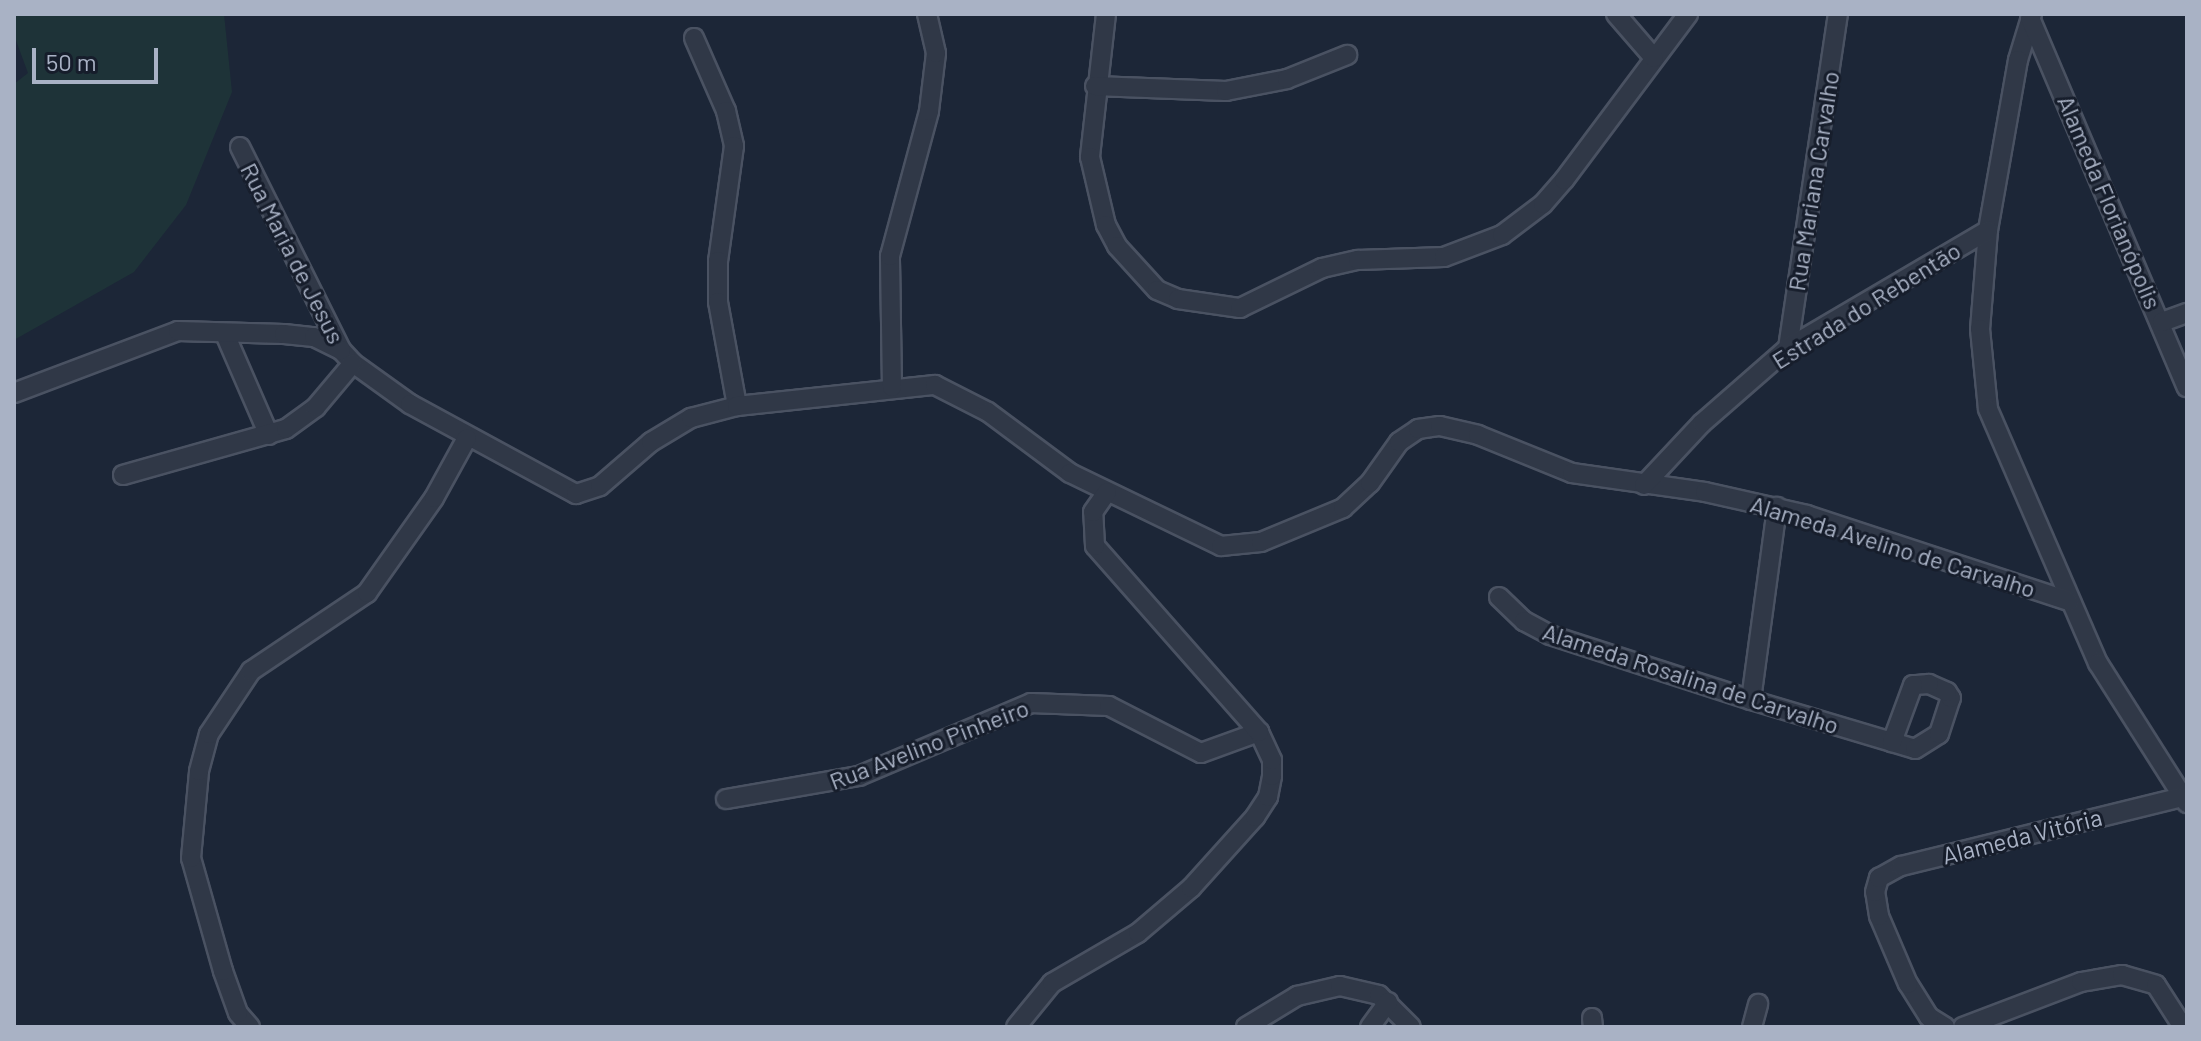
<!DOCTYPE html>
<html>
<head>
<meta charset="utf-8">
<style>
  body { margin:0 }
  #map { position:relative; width:2201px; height:1041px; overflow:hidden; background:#1c2637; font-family:Barlow,sans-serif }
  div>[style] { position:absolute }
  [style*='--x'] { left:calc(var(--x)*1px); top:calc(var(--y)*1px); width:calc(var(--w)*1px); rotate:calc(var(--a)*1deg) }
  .green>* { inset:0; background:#1e3338 }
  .roads { filter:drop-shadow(2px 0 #4a5262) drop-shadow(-2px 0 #4a5262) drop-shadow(0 2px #4a5262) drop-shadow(0 -2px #4a5262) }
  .minor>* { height:18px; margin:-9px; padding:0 9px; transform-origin:9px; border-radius:9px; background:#303847 }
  span { translate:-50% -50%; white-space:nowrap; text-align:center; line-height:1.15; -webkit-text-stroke:6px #161d2b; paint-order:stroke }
  .street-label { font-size:24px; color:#a9b2c5 }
  .frame { position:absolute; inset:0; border:16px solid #a9b2c5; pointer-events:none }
  .scale { position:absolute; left:32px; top:48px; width:126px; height:36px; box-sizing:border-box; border:4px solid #a9b2c5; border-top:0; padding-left:10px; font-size:24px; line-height:28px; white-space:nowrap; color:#a9b2c5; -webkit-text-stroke:6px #161d2b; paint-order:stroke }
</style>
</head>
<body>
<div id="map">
  <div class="green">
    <div style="clip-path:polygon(14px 14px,224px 14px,232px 92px,186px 205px,134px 272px,14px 340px,14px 84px,28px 73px,14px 35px)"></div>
  </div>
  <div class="roads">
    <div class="minor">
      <div style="--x:1106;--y:14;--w:144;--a:96.4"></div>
      <div style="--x:1090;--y:157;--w:70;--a:76.8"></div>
      <div style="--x:1106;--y:225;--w:24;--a:62"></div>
      <div style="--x:1117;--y:246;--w:59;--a:47.7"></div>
      <div style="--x:1157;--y:290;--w:23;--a:23"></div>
      <div style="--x:1178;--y:299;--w:63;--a:8.3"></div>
      <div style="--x:1240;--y:308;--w:91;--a:-26"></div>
      <div style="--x:1322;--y:268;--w:37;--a:-13"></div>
      <div style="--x:1358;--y:260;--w:86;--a:-2"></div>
      <div style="--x:1444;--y:257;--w:62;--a:-20.8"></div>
      <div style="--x:1502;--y:235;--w:51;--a:-37.1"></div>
      <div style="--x:1543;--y:204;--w:32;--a:-49"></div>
      <div style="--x:1564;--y:180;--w:207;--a:-53.2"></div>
      <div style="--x:1616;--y:14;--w:58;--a:49.2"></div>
      <div style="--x:2032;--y:14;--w:48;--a:106.9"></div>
      <div style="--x:2018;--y:60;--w:173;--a:100"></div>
      <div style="--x:1988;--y:230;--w:99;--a:94.6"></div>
      <div style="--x:1980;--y:329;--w:80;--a:84.3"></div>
      <div style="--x:1988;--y:409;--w:277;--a:66.6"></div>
      <div style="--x:2098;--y:663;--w:166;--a:57.6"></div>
      <div style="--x:2030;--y:18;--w:401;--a:67"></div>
      <div style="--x:694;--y:38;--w:80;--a:66.3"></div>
      <div style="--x:726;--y:111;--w:36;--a:77"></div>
      <div style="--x:734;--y:146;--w:116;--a:97.9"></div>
      <div style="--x:718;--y:261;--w:41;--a:90"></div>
      <div style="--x:718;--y:302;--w:106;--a:79.6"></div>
      <div style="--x:1095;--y:86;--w:131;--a:2.2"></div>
      <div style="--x:1226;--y:91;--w:62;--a:-11.1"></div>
      <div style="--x:1287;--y:79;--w:65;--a:-21.8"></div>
      <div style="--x:240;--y:147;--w:227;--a:63.5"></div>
      <div style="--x:341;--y:350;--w:18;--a:47"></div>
      <div style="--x:353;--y:363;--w:70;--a:35.7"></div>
      <div style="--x:410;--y:404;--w:189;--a:28.5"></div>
      <div style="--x:576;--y:494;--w:25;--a:-18"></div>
      <div style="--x:600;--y:486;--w:67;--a:-40.8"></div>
      <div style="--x:651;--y:442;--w:47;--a:-31"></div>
      <div style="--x:691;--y:418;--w:48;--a:-14.6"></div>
      <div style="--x:737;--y:406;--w:199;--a:-6.1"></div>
      <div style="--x:935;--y:385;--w:59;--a:27"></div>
      <div style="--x:988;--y:412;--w:102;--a:36.6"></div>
      <div style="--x:1070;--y:473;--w:168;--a:25.8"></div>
      <div style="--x:1221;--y:546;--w:40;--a:-5.7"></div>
      <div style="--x:1261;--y:542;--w:89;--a:-22.5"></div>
      <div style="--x:1343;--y:508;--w:37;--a:-43"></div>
      <div style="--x:1370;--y:483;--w:50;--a:-54.7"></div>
      <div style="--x:1399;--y:442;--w:23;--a:-34"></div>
      <div style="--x:1418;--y:429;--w:22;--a:-8"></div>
      <div style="--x:1440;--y:426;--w:39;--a:13"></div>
      <div style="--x:1478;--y:435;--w:101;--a:22"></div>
      <div style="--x:1572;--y:473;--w:134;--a:8.1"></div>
      <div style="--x:1705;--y:492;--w:105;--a:12.7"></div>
      <div style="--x:1807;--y:515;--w:275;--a:18.2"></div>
      <div style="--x:2162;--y:322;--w:27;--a:-20"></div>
      <div style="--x:225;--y:334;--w:110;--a:66.5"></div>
      <div style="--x:1788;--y:348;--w:338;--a:-81.5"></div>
      <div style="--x:892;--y:387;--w:131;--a:-90.9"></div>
      <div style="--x:890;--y:256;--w:150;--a:-74.9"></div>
      <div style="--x:929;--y:111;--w:58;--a:-83.1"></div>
      <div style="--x:936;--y:53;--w:40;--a:-103"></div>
      <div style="--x:14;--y:393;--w:175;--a:-20.7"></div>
      <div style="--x:178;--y:331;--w:106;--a:1.6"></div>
      <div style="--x:284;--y:334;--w:30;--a:6"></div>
      <div style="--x:314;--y:337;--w:30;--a:26"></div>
      <div style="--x:123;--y:475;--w:169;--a:-15.8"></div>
      <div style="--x:286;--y:429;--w:37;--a:-36"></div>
      <div style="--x:316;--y:407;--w:57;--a:-49.9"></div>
      <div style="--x:1644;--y:485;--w:85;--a:-46.9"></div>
      <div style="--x:1702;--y:423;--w:114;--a:-41.1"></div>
      <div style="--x:1788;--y:348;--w:232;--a:-30.5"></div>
      <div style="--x:1499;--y:597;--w:35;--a:44"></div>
      <div style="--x:1524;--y:621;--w:30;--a:28"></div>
      <div style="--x:1550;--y:635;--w:211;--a:17.9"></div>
      <div style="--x:1751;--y:700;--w:171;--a:16.6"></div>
      <div style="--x:1915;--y:749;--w:28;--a:-32"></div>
      <div style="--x:1939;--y:734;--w:38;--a:-72"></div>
      <div style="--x:1951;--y:698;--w:7;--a:-124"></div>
      <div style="--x:1947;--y:692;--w:20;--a:-156"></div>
      <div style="--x:1929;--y:684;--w:16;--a:176"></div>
      <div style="--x:1913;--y:685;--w:61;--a:110.2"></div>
      <div style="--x:1751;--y:700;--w:195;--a:-82.3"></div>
      <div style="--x:726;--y:799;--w:135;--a:-9.8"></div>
      <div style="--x:859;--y:776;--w:187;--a:-23"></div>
      <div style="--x:1031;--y:703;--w:78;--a:2.2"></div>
      <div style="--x:1109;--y:706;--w:103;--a:27.1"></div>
      <div style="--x:1201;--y:753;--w:62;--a:-19.9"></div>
      <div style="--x:1592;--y:1018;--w:9;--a:84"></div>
      <div style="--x:250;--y:1027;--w:18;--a:-131"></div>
      <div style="--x:238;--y:1013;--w:45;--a:-109.7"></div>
      <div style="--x:223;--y:971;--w:117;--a:-105.8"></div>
      <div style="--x:191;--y:858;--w:87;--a:-84.7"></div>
      <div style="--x:199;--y:771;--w:38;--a:-75"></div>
      <div style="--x:209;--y:734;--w:76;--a:-56.3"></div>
      <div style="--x:251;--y:671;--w:140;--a:-33.9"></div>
      <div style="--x:367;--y:593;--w:116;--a:-54.8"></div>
      <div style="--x:434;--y:498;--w:68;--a:-61.2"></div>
      <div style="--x:1016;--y:1027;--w:57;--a:-50.7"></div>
      <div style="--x:1052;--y:983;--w:99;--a:-30.2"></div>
      <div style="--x:1138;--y:933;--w:70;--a:-40.3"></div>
      <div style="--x:1191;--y:888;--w:96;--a:-48"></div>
      <div style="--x:1255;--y:817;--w:24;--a:-57"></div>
      <div style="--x:1268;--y:797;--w:21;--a:-79"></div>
      <div style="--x:1272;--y:776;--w:16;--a:-90"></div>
      <div style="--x:1272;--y:760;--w:31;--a:-115"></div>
      <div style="--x:1259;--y:732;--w:248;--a:-131.4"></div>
      <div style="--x:1095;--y:546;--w:34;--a:-93"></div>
      <div style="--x:1093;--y:512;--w:24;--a:-55"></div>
      <div style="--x:1246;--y:1027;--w:60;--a:-31.3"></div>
      <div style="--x:1297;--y:996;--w:44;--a:-13.1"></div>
      <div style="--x:1340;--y:986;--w:40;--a:13"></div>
      <div style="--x:1379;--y:995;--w:45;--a:45"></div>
      <div style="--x:1370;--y:1027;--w:31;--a:-54"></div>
      <div style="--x:1752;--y:1027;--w:24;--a:-75"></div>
      <div style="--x:1945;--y:1027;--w:19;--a:-148"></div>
      <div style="--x:1929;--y:1017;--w:39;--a:-122"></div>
      <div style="--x:1908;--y:984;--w:74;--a:-113.1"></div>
      <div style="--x:1879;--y:916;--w:24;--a:-99"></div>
      <div style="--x:1875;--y:892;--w:15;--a:-74"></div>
      <div style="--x:1879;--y:878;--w:25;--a:-29"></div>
      <div style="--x:1901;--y:866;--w:289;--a:-13.8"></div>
      <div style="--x:1963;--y:1027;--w:126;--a:-20.9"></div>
      <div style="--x:2081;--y:982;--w:42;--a:-9.7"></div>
      <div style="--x:2122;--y:975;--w:35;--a:16"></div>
      <div style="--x:2156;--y:985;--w:50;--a:57.3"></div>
    </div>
  </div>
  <div class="street-label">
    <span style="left:1813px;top:181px;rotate:-81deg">Rua Mariana Carvalho</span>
    <span style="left:2110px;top:202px;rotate:67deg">Alameda Florianópolis</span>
    <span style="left:293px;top:253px;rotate:63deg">Rua Maria de Jesus</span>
    <span style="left:1866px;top:305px;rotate:-32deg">Estrada do Rebentão</span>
    <span style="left:1893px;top:546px;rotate:17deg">Alameda Avelino de Carvalho</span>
    <span style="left:1691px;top:678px;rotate:18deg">Alameda Rosalina de Carvalho</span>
    <span style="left:929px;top:744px;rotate:-21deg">Rua Avelino Pinheiro</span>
    <span style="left:2022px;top:836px;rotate:-14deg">Alameda Vitória</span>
  </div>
  <div class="frame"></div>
  <div class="scale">50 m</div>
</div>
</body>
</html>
